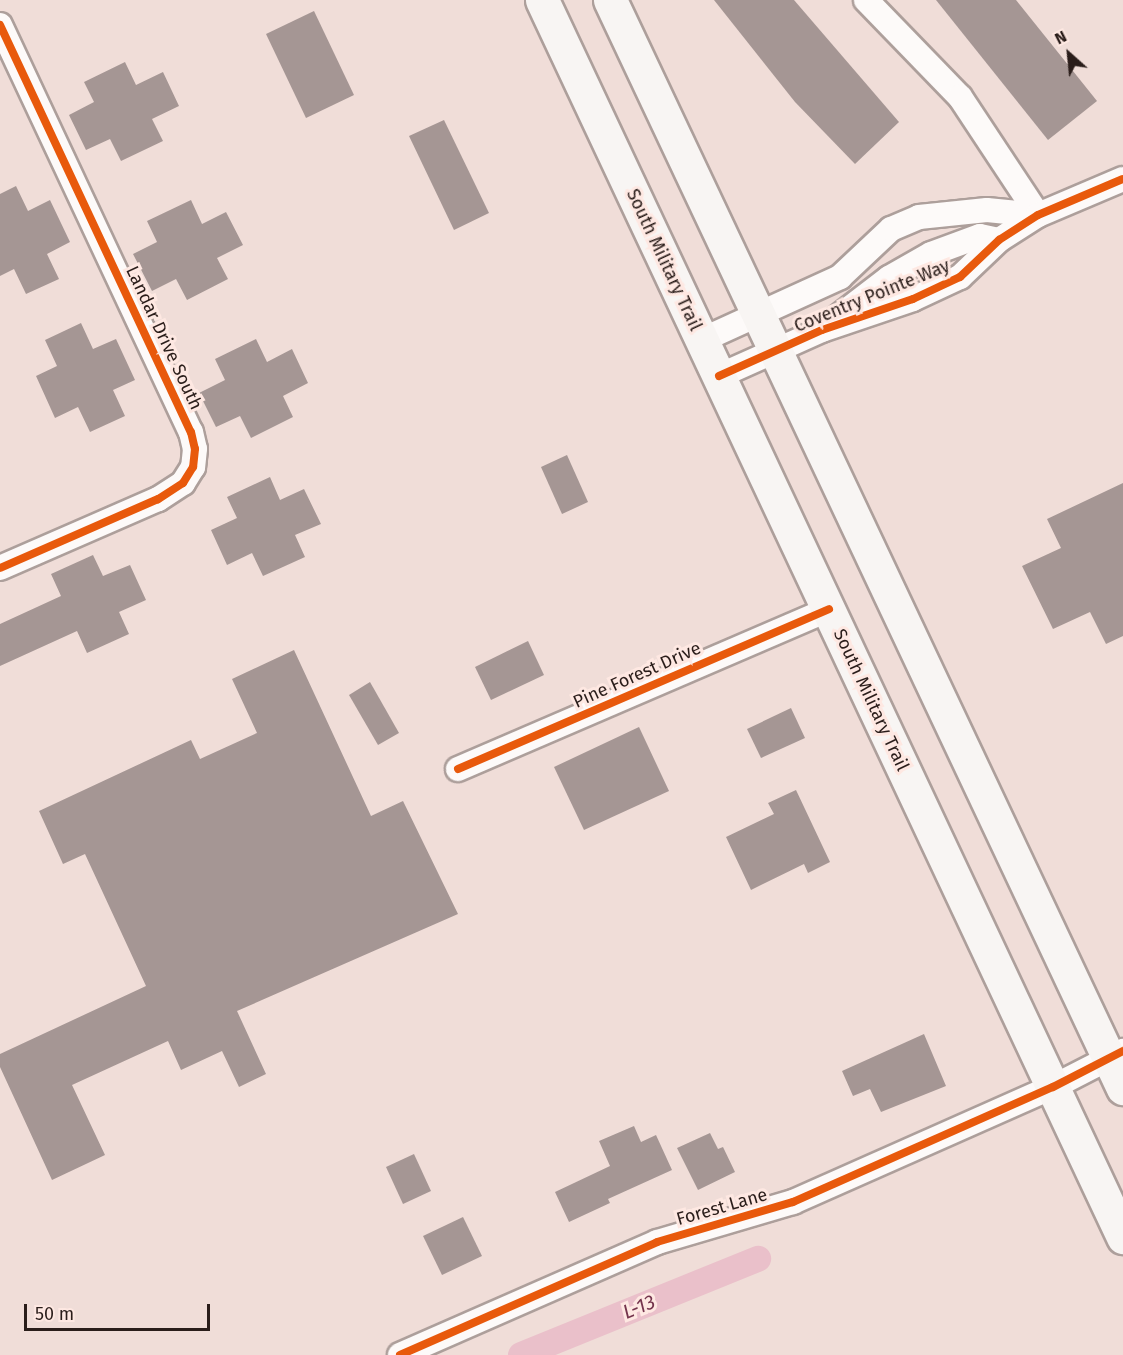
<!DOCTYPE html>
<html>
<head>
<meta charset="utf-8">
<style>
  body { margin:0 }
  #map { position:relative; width:1123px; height:1355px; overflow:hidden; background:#f0ddd8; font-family:"Fira Sans",sans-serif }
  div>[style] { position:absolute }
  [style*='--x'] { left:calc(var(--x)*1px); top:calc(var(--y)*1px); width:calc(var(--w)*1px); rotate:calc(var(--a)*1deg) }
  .canal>* { height:26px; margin:-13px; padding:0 13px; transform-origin:13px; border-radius:13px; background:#eac0ca }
  .building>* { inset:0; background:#a59694 }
  .roads { filter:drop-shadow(2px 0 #ad9f9b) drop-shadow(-2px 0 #ad9f9b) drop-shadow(0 2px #ad9f9b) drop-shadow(0 -2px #ad9f9b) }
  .street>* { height:24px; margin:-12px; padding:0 12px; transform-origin:12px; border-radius:12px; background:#fdfaf9 }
  .secondary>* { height:33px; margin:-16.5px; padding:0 16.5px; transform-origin:16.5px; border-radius:16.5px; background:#f8f5f3 }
  .cycleway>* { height:8px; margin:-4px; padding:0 4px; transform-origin:4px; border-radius:4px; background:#e8590c }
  span { translate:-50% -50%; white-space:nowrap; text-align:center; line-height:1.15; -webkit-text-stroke:6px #fee8e2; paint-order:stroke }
  .street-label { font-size:18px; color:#2a1d1a }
  .water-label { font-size:20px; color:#75344d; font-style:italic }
  .north { position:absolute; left:1039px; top:24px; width:60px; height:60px; -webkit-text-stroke:4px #fee8e2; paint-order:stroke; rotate:333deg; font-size:16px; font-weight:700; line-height:24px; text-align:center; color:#2a1d1a }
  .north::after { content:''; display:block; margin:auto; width:21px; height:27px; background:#2a1d1a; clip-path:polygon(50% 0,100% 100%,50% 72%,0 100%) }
  .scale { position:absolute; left:24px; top:1304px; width:186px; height:27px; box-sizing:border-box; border:3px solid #2a1d1a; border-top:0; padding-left:8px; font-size:18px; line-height:21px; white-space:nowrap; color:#2a1d1a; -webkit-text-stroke:4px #fee8e2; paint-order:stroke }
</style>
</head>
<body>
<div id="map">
  <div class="canal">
    <div style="--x:521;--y:1355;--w:256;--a:-22.1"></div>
  </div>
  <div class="building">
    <div style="clip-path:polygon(714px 0,794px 0,899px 122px,855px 164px,795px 102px)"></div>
    <div style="clip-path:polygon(936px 0,1016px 0,1097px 101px,1048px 140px)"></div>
    <div style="clip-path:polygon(314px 11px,354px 95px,306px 118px,266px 34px)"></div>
    <div style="clip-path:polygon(125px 62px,136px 85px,163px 72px,179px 106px,152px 119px,163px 141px,121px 161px,110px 139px,86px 150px,69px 115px,94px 102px,84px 82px)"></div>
    <div style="clip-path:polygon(444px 120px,489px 213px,454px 230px,409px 136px)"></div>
    <div style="clip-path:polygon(16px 186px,28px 211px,50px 200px,70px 242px,47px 254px,59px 279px,26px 294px,14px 269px,0 276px,0 194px)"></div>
    <div style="clip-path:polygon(191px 200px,202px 224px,226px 212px,243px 245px,217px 258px,228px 279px,187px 300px,176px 279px,152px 291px,133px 254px,157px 242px,147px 221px)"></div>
    <div style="clip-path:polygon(81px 323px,93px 349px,116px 339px,135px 380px,113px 390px,125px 416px,90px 432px,78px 407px,55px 418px,36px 376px,57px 366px,45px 340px)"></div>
    <div style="clip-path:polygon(256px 339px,267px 362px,292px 349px,308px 383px,283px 396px,293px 417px,251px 438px,240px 416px,216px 427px,199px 393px,225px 380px,215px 359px)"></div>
    <div style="clip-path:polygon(567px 455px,588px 502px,562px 514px,541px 467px)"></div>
    <div style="clip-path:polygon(270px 477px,280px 500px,304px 489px,321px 524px,295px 535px,305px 557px,263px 576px,252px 553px,227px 565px,211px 530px,237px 518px,227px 497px)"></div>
    <div style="clip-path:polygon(1123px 483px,1123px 636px,1106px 644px,1090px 612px,1053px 629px,1022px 566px,1061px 548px,1047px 519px)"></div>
    <div style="clip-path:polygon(93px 555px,103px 576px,130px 565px,146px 600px,119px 612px,129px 634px,87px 653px,77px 631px,0 666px,0 624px,61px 596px,51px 574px)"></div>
    <div style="clip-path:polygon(528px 641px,544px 675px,491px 700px,475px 667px)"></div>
    <div style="clip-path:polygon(294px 650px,371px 816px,403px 801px,458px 914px,237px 1011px,266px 1074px,239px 1087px,222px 1051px,181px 1070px,168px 1041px,72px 1085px,105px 1155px,52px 1180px,0 1067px,0 1054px,146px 986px,85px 854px,63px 864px,39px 811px,191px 740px,200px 759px,257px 733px,232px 679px)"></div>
    <div style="clip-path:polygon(370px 682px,399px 733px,378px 745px,349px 695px)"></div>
    <div style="clip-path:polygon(791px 708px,805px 738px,761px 758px,747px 729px)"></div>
    <div style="clip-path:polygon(639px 727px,669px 791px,584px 830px,554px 767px)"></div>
    <div style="clip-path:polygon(796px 790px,830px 862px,808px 873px,804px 864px,751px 890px,726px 837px,774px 814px,768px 803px)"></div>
    <div style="clip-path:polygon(924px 1034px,946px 1086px,881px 1112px,870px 1089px,853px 1096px,842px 1071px)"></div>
    <div style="clip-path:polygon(634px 1126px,641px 1142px,656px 1135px,672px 1170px,608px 1199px,610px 1203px,569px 1222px,555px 1192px,610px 1166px,599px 1141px)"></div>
    <div style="clip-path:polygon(710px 1133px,718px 1149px,723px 1147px,735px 1172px,698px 1190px,677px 1148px)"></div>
    <div style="clip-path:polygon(414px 1154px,431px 1191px,403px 1204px,386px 1167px)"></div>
    <div style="clip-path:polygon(463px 1217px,482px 1256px,442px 1275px,423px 1236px)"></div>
  </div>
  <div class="roads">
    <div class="street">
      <div style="--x:866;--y:0;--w:135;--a:45.9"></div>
      <div style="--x:960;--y:97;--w:141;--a:56.5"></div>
      <div style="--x:0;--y:25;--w:450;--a:64.9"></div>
      <div style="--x:191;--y:432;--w:17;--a:77"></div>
      <div style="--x:195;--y:449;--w:18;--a:96"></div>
      <div style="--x:193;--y:467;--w:19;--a:122"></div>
      <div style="--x:183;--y:483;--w:30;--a:147"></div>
      <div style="--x:158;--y:499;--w:172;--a:156.4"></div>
      <div style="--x:838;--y:317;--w:64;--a:-37.4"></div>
      <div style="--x:889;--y:278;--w:48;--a:-29.7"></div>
      <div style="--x:931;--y:254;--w:52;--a:-20.2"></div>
      <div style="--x:980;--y:236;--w:19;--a:12"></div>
      <div style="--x:702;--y:340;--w:152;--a:-24.5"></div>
      <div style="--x:840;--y:277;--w:70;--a:-43.3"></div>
      <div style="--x:891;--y:229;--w:30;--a:-23"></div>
      <div style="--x:919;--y:217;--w:68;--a:-5.9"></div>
      <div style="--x:987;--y:210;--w:51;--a:5.6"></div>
      <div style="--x:719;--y:376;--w:113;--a:-24.1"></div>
      <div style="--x:822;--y:330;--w:96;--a:-18.8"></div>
      <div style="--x:913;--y:299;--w:52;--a:-25.1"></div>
      <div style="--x:960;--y:277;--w:54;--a:-43.5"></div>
      <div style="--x:999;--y:240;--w:46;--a:-32.7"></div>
      <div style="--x:1038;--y:215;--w:92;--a:-23"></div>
      <div style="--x:458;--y:769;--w:404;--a:-23.3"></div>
      <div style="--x:400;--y:1355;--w:281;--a:-23.7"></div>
      <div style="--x:657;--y:1242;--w:142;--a:-16.4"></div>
      <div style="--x:793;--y:1202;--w:284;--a:-23.9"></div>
      <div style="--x:1053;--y:1087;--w:79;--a:-27.2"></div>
    </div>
    <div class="secondary">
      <div style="--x:542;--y:0;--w:1367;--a:64.84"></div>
      <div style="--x:610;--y:0;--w:1203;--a:64.76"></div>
    </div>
  </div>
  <div class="cycleway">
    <div style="--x:0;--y:25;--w:450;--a:64.9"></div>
    <div style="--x:191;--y:432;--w:17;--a:77"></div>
    <div style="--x:195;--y:449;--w:18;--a:96"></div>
    <div style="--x:193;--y:467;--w:19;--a:122"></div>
    <div style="--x:183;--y:483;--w:30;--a:147"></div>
    <div style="--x:158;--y:499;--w:172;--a:156.4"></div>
    <div style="--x:719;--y:376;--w:113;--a:-24.1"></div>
    <div style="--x:822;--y:330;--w:96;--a:-18.8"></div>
    <div style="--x:913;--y:299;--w:52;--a:-25.1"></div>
    <div style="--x:960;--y:277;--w:54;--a:-43.5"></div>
    <div style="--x:999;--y:240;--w:46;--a:-32.7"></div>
    <div style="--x:1038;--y:215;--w:92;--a:-23"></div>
    <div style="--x:458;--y:769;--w:404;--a:-23.3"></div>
    <div style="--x:400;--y:1355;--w:281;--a:-23.7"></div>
    <div style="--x:657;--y:1242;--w:142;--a:-16.4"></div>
    <div style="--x:793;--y:1202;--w:284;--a:-23.9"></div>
    <div style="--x:1053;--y:1087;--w:79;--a:-27.2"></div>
  </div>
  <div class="street-label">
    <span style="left:664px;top:260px;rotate:65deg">South Military Trail</span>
    <span style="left:872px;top:296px;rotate:-22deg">Coventry Pointe Way</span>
    <span style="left:164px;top:338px;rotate:65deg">Landar Drive South</span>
    <span style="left:637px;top:675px;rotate:-24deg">Pine Forest Drive</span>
    <span style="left:871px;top:700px;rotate:65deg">South Military Trail</span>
    <span style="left:722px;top:1207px;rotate:-16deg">Forest Lane</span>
  </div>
  <div class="water-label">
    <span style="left:639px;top:1307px;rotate:-22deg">L-13</span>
  </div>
  <div class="north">N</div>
  <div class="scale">50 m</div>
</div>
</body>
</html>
